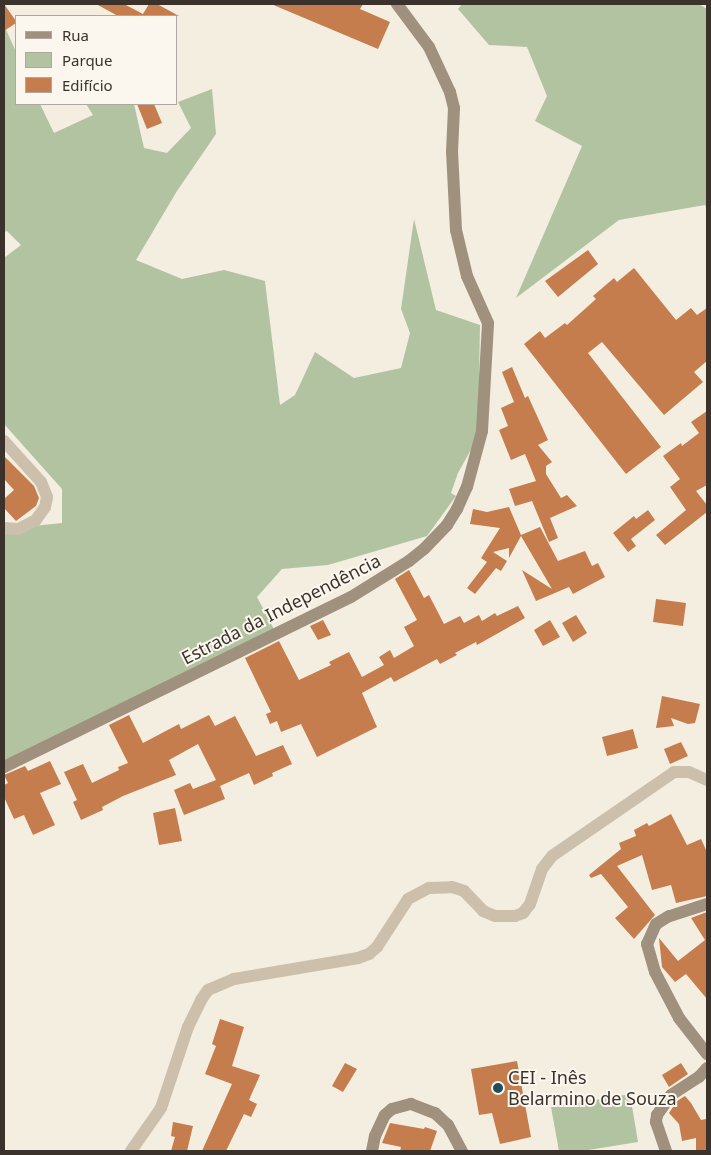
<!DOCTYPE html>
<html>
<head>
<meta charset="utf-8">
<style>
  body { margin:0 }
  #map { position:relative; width:711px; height:1155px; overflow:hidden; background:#f4eee1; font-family:"Noto Sans",sans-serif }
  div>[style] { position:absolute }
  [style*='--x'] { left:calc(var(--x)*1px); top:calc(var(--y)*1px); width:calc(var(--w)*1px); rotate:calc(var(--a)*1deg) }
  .green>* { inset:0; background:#b2c3a1 }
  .building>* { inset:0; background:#c57d4d }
  .street>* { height:12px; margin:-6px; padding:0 6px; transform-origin:6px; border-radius:6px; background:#ccc0ac }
  .secondary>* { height:12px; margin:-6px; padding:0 6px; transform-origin:6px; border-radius:6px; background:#a0907e }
  .dots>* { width:14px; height:14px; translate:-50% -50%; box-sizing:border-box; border:2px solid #fbf7ee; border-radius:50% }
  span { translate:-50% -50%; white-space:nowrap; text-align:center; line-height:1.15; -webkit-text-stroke:4px #fbf7ee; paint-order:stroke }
  .street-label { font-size:18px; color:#3a322b }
  .poi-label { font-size:18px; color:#3a322b }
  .left { translate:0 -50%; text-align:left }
  .frame { position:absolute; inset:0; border:5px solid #3a322b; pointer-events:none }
  .legend { position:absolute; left:15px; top:15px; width:162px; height:90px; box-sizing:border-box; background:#fbf7ee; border:1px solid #aea8a0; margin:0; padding:6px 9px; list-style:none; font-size:15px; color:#3a322b }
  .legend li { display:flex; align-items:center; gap:10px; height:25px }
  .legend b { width:25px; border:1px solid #aea8a0 }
</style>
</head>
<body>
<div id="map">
  <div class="green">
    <div style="clip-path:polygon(462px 4px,699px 4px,707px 9px,707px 209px,705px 205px,619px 220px,516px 298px,582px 146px,535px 121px,547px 96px,527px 47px,489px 45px,458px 9px)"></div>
    <div style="clip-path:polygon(4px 25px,16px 52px,16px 104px,40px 104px,54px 133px,93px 115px,86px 104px,134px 104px,144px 148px,167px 153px,191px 128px,178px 102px,212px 89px,216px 134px,177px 191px,136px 260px,182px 279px,224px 270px,265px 281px,280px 405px,295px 395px,315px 352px,354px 378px,401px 368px,410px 333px,401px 309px,414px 219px,436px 310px,480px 325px,478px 437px,458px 473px,451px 493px,456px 496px,427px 536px,328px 565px,282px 569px,257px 597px,276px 633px,4px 763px,4px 529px,62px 523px,62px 489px,4px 424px,4px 258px,21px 245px,7px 231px,4px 232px)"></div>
    <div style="clip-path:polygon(630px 1094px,638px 1142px,582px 1151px,559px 1151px,551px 1107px)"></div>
  </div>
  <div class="building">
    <div style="clip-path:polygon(4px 4px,16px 21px,16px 23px,4px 31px)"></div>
    <div style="clip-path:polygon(96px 4px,124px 4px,143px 14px,149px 4px,157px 4px,179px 16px,118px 16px)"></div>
    <div style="clip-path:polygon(271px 4px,363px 4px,360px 9px,390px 22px,378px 49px)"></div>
    <div style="clip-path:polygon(137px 104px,154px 104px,162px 123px,147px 129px)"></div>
    <div style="clip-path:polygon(588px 250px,598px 264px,558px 297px,545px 281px)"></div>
    <div style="clip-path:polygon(634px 268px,676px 320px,691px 308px,697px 315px,707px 308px,707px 361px,694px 372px,703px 382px,664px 415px,602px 342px,588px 353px,661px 447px,626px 474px,524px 344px,540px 331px,545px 338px,565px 323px,567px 325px,596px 299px,593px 296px,614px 278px,617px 282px)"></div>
    <div style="clip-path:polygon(512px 367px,525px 398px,528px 396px,548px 440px,538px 445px,552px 462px,546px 466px,546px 474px,561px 498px,567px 495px,577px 506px,550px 518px,558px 538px,549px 542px,532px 501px,515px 506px,509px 489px,536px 481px,525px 454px,511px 460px,499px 430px,508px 426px,501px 408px,514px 402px,502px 372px)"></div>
    <div style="clip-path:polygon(707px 411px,707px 485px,696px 491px,707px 505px,707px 512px,665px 545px,656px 535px,686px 510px,670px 487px,680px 479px,663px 456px,681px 443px,682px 446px,699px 433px,691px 422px)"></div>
    <div style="clip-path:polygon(4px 456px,34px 486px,39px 498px,36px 506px,16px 521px,4px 508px,4px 499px,14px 490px,4px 479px)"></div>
    <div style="clip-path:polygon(509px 507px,521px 535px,540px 527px,558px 561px,585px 551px,592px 566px,598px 563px,605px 577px,573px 594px,569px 587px,536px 601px,522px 570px,552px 589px,521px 536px,509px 558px,509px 548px,493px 552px,507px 561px,501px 571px,496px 568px,475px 594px,467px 588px,487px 562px,481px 558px,500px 528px,470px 524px,473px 509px,487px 512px)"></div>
    <div style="clip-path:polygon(648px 510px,655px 520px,631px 539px,636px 546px,628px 552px,613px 533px,634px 516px,636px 519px)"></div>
    <div style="clip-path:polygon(409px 570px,424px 598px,429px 595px,444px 624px,460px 616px,464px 623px,479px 615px,482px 621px,495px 613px,497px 616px,518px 606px,525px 618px,477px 645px,476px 642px,455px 653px,457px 655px,440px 664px,437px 659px,394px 682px,391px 677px,362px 693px,377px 727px,317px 757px,301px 724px,281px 732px,277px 721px,270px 724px,266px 714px,271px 712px,245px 658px,279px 641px,299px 680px,331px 665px,329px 662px,349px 652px,362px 677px,384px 665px,379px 657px,390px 650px,394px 658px,414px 646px,404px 627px,417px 620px,395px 579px)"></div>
    <div style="clip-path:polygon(656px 599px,686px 603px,683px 626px,653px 622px)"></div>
    <div style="clip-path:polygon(576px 615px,587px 633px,573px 642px,562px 623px)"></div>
    <div style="clip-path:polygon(323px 620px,331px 635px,318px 640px,310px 626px)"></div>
    <div style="clip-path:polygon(550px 620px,560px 637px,543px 646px,534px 630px)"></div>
    <div style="clip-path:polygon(662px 696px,700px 704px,695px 723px,688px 724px,671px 718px,674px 726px,656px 728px)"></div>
    <div style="clip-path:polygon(129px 715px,143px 743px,179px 724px,181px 729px,209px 715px,215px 726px,235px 716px,256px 756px,283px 745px,292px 764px,272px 773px,273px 776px,254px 785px,249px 773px,220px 786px,225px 799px,184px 815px,174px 790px,190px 783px,193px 789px,216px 780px,198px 744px,169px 760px,176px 775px,123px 796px,102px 807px,103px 810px,81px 820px,73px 802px,77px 800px,64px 772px,83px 764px,92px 783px,119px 770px,118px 767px,128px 763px,109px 725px)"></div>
    <div style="clip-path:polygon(633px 729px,638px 748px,607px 756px,602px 737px)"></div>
    <div style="clip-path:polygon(681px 742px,688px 756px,670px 764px,664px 749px)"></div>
    <div style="clip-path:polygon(50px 761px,61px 784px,40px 793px,55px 825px,33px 835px,24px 815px,14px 819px,4px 797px,4px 785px,8px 783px,4px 775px,25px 766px,28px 771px)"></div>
    <div style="clip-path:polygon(175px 808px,182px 841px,159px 845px,153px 813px)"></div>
    <div style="clip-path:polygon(671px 814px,687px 845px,701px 839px,707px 852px,707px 896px,676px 903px,671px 885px,652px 890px,642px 855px,617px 866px,655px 915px,634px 939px,615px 918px,628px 907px,601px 874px,591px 878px,589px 875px,621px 849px,619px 843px,636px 836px,634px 830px,647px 823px,649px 826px)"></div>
    <div style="clip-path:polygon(707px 912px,707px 999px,686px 974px,675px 982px,662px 967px,659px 938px,678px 961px,705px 940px,691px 918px)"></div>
    <div style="clip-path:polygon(220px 1019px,244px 1027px,232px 1066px,260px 1075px,249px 1100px,257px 1104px,251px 1117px,244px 1114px,226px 1151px,202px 1151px,232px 1084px,205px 1074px,216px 1046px,212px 1044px)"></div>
    <div style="clip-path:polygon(517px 1061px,531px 1137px,500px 1144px,492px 1113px,479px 1115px,471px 1069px)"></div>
    <div style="clip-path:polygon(345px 1063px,357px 1069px,343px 1092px,332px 1086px)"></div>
    <div style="clip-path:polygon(681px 1063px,688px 1074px,669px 1087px,662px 1075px)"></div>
    <div style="clip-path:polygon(685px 1096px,691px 1103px,701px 1120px,706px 1119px,707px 1151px,696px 1151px,696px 1138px,682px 1141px,679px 1124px,669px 1113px,677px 1101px)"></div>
    <div style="clip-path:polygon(173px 1122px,193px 1126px,187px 1151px,171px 1151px,175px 1137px,171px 1136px)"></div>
    <div style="clip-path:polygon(390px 1123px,424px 1129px,425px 1127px,437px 1131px,430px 1151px,400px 1151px,401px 1147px,382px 1143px)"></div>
  </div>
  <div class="street">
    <div style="--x:4;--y:441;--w:55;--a:47.9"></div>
    <div style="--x:41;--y:482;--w:16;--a:68"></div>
    <div style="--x:47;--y:497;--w:10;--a:101"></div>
    <div style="--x:45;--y:507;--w:16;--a:125"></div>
    <div style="--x:36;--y:520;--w:20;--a:153"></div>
    <div style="--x:18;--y:529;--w:14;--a:-176"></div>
    <div style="--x:131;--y:1151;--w:52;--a:-55.1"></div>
    <div style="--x:161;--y:1108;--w:85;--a:-71.6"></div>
    <div style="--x:188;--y:1027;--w:30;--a:-64"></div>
    <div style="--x:201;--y:1000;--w:12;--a:-55"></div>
    <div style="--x:208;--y:990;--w:28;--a:-23"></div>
    <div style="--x:234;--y:979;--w:126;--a:-9.6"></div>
    <div style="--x:358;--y:958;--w:12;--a:-20"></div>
    <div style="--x:369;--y:954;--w:11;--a:-41"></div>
    <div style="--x:377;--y:947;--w:57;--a:-57.1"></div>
    <div style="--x:408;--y:899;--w:24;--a:-28"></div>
    <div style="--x:429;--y:888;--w:23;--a:-2"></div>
    <div style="--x:452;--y:887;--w:13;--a:18"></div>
    <div style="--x:464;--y:891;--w:28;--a:46"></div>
    <div style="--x:483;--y:911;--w:13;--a:23"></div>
    <div style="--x:495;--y:916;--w:20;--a:0"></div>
    <div style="--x:515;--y:916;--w:9;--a:-21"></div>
    <div style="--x:523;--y:913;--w:11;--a:-52"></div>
    <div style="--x:530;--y:904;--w:37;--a:-71"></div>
    <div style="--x:542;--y:869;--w:16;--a:-52"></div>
    <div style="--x:552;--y:856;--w:148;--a:-34.5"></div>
    <div style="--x:674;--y:772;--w:15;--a:0"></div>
    <div style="--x:689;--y:772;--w:20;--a:24"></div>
  </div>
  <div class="secondary">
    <div style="--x:4;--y:767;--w:386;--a:-26.1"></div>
    <div style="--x:351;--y:597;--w:68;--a:-31.8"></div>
    <div style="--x:409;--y:561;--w:19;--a:-39"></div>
    <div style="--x:424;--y:549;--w:33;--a:-46"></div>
    <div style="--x:447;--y:525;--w:19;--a:-58"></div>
    <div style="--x:457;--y:509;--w:24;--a:-66"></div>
    <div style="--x:467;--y:487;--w:58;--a:-75"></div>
    <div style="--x:482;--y:431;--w:108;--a:-86.8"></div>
    <div style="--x:488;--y:323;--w:51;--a:-114.1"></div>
    <div style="--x:467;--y:276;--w:47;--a:-103.4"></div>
    <div style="--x:456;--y:230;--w:78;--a:-92.9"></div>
    <div style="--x:452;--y:152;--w:44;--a:-87.4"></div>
    <div style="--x:454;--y:108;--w:16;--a:-104"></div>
    <div style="--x:450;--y:92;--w:50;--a:-115"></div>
    <div style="--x:429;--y:47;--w:54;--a:-126.7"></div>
    <div style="--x:707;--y:904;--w:40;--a:162"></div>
    <div style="--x:669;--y:916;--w:15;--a:148"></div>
    <div style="--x:656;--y:924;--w:22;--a:114"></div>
    <div style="--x:647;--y:944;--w:29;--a:74"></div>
    <div style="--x:655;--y:972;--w:52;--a:62.4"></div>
    <div style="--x:679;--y:1018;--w:46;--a:52.1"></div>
    <div style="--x:372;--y:1151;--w:15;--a:-79"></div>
    <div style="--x:375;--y:1136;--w:23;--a:-65"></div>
    <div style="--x:385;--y:1115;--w:9;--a:-41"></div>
    <div style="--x:392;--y:1109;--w:20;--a:-15"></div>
    <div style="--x:411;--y:1104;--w:26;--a:21"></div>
    <div style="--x:435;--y:1113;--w:18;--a:43"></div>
    <div style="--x:448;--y:1125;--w:30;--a:62"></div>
    <div style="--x:666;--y:1151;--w:31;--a:-109"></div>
    <div style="--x:656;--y:1122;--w:7;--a:-82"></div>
    <div style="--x:657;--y:1115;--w:24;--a:-55"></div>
    <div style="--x:671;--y:1095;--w:33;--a:-33"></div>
    <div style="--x:699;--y:1077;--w:12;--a:-48"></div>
  </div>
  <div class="dots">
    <div style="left:498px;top:1088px;background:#204f5c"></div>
  </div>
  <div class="street-label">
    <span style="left:281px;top:609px;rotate:-27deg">Estrada da Independência</span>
  </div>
  <div class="poi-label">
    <span class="left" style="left:508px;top:1088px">CEI - Inês<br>Belarmino de Souza</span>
  </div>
  <div class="frame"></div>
  <ul class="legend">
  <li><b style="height:6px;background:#a0907e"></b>Rua</li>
  <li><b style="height:14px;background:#b2c3a1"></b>Parque</li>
  <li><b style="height:14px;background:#c57d4d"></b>Edifício</li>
  </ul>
</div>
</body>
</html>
